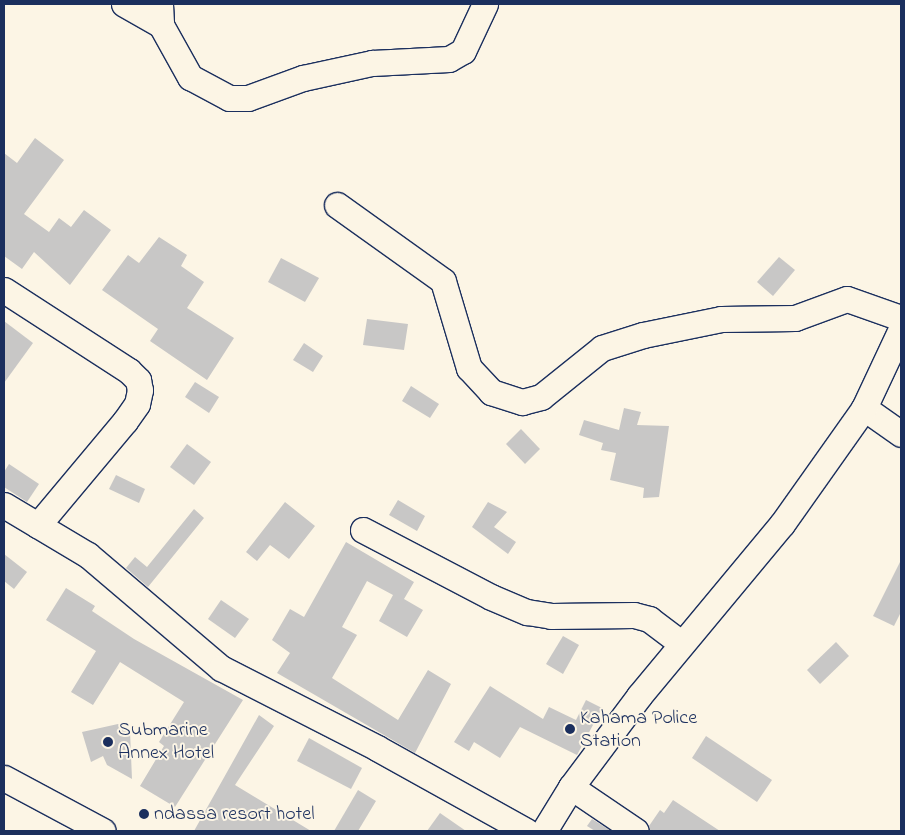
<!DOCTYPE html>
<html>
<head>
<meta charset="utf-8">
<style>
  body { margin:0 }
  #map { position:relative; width:905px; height:835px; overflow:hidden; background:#fcf5e5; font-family:"Indie Flower",sans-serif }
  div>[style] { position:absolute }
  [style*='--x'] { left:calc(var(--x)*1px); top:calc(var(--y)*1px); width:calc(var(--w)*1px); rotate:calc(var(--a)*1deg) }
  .building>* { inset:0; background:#c8c7c6 }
  .roads { filter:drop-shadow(1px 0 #1b2f5e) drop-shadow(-1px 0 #1b2f5e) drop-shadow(0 1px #1b2f5e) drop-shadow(0 -1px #1b2f5e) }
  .minor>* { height:25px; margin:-12.5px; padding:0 12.5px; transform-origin:12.5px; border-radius:12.5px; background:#fcf5e5 }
  .dots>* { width:14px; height:14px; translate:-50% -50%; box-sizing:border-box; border:2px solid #fcf5e5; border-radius:50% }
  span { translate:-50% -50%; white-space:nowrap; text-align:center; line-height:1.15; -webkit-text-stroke:4px #fcf5e5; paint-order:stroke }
  .poi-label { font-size:20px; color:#1b2f5e }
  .left { translate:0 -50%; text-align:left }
  .frame { position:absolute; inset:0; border:5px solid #1b2f5e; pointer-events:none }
</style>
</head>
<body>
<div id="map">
  <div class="building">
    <div style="clip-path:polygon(35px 138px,64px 160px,24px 214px,49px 232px,59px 218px,71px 227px,84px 210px,111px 230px,70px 285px,34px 252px,22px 269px,4px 256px,4px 153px,17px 163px)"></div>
    <div style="clip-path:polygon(159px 237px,187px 255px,181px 266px,204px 282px,187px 308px,234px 338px,207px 380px,150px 341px,158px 329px,102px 290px,128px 255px,139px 263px)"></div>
    <div style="clip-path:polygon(779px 257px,795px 270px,773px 296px,757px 282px)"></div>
    <div style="clip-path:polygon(281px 258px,319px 278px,305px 302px,268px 282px)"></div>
    <div style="clip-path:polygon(367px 319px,408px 324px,404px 350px,363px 345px)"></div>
    <div style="clip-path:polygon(4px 321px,33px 343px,4px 383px)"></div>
    <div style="clip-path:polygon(304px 343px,323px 356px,313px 372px,293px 360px)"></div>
    <div style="clip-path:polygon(195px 382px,219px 397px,209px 413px,185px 397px)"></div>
    <div style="clip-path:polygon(411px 386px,439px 404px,430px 418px,402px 401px)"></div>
    <div style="clip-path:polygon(624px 408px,641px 412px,637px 425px,669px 426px,659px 497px,643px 498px,644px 488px,610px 480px,616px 453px,601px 450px,603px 443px,579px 435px,584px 420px,619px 430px)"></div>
    <div style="clip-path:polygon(521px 429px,540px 449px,525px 464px,506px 444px)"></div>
    <div style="clip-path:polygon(187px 444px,211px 462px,194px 485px,170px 467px)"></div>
    <div style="clip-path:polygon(9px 464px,39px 484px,27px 502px,4px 487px,4px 472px)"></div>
    <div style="clip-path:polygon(116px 475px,145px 489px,139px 503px,109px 489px)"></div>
    <div style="clip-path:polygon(398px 500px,425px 516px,417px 531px,389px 515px)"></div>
    <div style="clip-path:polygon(285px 502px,315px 526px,289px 559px,270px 545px,257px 561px,246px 552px)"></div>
    <div style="clip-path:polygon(488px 502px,507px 512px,494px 527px,516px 542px,508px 554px,472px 527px)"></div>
    <div style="clip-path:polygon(194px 509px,204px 518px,148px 587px,126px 568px,135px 557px,147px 567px)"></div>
    <div style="clip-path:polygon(346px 542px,414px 582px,404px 599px,423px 610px,407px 637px,379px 621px,393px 595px,367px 581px,342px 627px,357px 635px,332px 678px,398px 720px,428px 670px,451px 684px,415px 753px,277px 673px,290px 653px,272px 640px,290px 609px,304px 617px)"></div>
    <div style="clip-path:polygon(4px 554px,27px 572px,14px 589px,4px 581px)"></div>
    <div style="clip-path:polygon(901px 560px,901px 612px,894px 626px,873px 616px)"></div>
    <div style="clip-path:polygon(66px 588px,95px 606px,92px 611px,134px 639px,243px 700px,175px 807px,140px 786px,164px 746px,159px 742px,184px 702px,120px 662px,93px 705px,71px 692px,96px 651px,46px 620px)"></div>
    <div style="clip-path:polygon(221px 600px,249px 619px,235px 638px,208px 619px)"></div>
    <div style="clip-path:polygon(563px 636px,579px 645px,563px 674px,546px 664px)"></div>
    <div style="clip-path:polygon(836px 642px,849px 656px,820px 684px,807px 670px)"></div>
    <div style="clip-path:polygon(490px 686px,543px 719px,549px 707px,576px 720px,586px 700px,602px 708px,577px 755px,520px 727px,500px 758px,474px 742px,469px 751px,454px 742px)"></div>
    <div style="clip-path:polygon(259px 715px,274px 726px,235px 785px,311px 831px,194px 831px)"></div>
    <div style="clip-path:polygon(118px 724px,130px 731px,132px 779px,107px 765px,103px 756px,91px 762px,82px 732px)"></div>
    <div style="clip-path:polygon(706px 736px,772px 780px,757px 802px,692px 758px)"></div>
    <div style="clip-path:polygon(309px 738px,362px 768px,351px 789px,297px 761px)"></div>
    <div style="clip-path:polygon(358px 790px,376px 801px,358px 831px,334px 831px)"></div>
    <div style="clip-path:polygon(673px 800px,720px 831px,650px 831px,649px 826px,660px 810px,664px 813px)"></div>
    <div style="clip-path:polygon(440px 813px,466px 831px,427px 831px)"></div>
    <div style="clip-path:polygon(592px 819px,611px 831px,595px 831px,587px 826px)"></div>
  </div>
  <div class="roads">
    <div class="minor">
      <div style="--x:124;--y:4;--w:43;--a:29.6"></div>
      <div style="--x:160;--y:4;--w:21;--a:87"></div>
      <div style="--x:161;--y:25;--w:60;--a:60.9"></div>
      <div style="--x:190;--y:77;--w:44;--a:28.3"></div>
      <div style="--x:229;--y:98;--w:19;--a:0"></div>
      <div style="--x:248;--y:98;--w:59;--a:-20"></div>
      <div style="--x:303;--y:78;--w:71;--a:-12.3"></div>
      <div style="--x:372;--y:63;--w:77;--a:-3"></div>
      <div style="--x:449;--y:59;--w:16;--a:-30"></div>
      <div style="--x:463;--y:51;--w:52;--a:-64.9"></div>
      <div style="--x:337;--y:205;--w:130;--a:35.6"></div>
      <div style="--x:443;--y:281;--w:91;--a:73.4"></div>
      <div style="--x:469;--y:368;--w:33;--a:47"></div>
      <div style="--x:491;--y:392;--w:33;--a:18"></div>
      <div style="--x:522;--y:402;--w:20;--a:-15"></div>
      <div style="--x:541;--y:397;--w:78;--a:-38.8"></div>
      <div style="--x:602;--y:348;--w:43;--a:-17.6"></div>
      <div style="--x:643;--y:335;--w:80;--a:-11.6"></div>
      <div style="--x:721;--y:319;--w:74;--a:-0.8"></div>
      <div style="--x:795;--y:318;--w:55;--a:-20.1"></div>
      <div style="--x:847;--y:299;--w:57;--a:19.4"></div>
      <div style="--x:4;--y:290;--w:149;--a:32.9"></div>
      <div style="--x:129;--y:371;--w:13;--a:45"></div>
      <div style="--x:138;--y:380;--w:10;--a:79"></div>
      <div style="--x:140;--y:390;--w:14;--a:102"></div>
      <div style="--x:137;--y:404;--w:21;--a:125"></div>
      <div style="--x:125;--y:421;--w:136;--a:129.9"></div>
      <div style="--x:864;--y:408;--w:45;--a:35.1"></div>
      <div style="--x:4;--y:505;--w:98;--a:30.8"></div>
      <div style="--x:88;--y:555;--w:175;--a:40.4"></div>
      <div style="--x:221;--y:668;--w:175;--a:27.1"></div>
      <div style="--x:377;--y:748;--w:171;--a:29.1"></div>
      <div style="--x:363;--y:530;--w:144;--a:27.6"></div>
      <div style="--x:491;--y:597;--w:39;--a:23"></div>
      <div style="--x:527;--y:612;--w:24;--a:9"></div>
      <div style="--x:551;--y:616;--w:83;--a:-0.7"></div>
      <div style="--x:634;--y:615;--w:16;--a:15"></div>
      <div style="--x:649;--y:619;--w:39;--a:37"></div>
      <div style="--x:4;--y:778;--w:112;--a:28.2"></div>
      <div style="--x:571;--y:787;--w:78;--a:34.1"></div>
      <div style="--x:544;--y:831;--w:52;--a:-58.5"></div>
      <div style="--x:571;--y:787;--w:114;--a:-53.2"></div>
      <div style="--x:639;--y:696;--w:224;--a:-50.3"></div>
      <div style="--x:782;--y:524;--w:142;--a:-54.7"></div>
      <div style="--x:864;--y:408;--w:87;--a:-64.9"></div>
    </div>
  </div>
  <div class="dots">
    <div style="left:570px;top:729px;background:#1b2f5e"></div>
    <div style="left:108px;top:742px;background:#1b2f5e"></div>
    <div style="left:144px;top:814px;background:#1b2f5e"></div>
  </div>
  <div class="poi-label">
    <span class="left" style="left:580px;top:730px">Kahama Police<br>Station</span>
    <span class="left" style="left:118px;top:742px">Submarine<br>Annex Hotel</span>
    <span class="left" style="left:154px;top:814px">ndassa resort hotel</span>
  </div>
  <div class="frame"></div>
</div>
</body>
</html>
